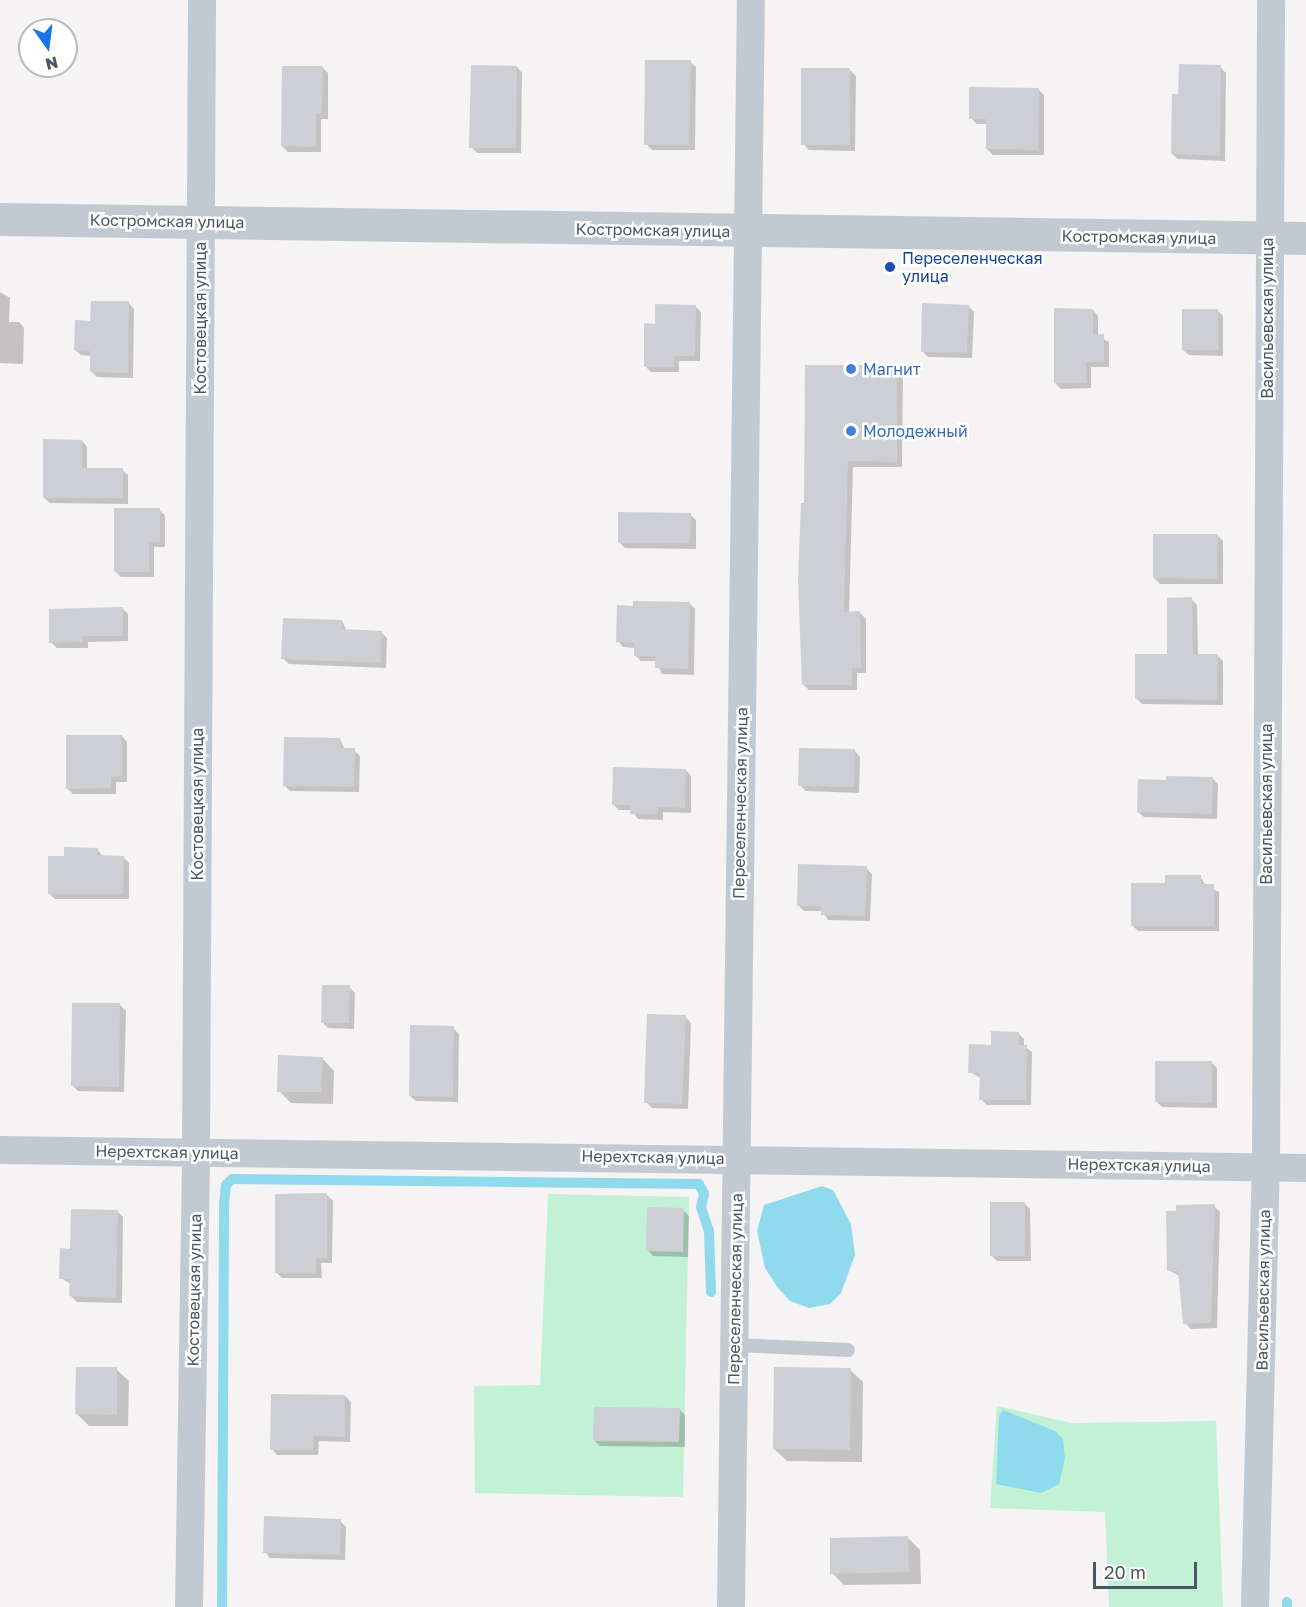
<!DOCTYPE html>
<html>
<head>
<meta charset="utf-8">
<style>
  body { margin:0 }
  #map { position:relative; width:1306px; height:1607px; overflow:hidden; background:#f5f3f3; font-family:"Golos Text",sans-serif }
  div>[style] { position:absolute }
  [style*='--x'] { left:calc(var(--x)*1px); top:calc(var(--y)*1px); width:calc(var(--w)*1px); rotate:calc(var(--a)*1deg) }
  .green>* { inset:0; background:#c3f1d5 }
  .water>* { inset:0; background:#90daee }
  .shadow>* { inset:0; background:#0003 }
  .stream>* { height:10px; margin:-5px; padding:0 5px; transform-origin:5px; border-radius:5px; background:#90daee }
  .building>* { inset:0; background:#cdcfd5 }
  .service>* { height:14px; margin:-7px; padding:0 7px; transform-origin:7px; border-radius:7px; background:#c1cad2 }
  .minor>* { height:28px; margin:-14px; padding:0 14px; transform-origin:14px; border-radius:14px; background:#c1cad2 }
  .tertiary>* { height:33px; margin:-16.5px; padding:0 16.5px; transform-origin:16.5px; border-radius:16.5px; background:#c1cad2 }
  .dots>* { width:16px; height:16px; translate:-50% -50%; box-sizing:border-box; border:3px solid #fff; border-radius:50% }
  span { translate:-50% -50%; white-space:nowrap; text-align:center; line-height:1.15; -webkit-text-stroke:5px #fff; paint-order:stroke }
  .street-label { font-size:16px; color:#4a5661 }
  .transit-label { font-size:16px; color:#164399 }
  .left { translate:0 -50%; text-align:left }
  .shop-label { font-size:16px; color:#366cbe }
  .north { position:absolute; left:18px; top:18px; width:60px; height:60px; box-sizing:border-box; background:#fff; border:2px solid #b7bbc0; border-radius:50%; rotate:166deg; font-size:16px; font-weight:700; line-height:24px; text-align:center; color:#4a5661 }
  .north::after { content:''; display:block; margin:auto; width:21px; height:27px; background:#1a73e8; clip-path:polygon(50% 0,100% 100%,50% 72%,0 100%) }
  .scale { position:absolute; left:1093px; top:1562px; width:104px; height:27px; box-sizing:border-box; border:3px solid #4a5661; border-top:0; padding-left:8px; font-size:18px; line-height:21px; white-space:nowrap; color:#4a5661; -webkit-text-stroke:4px #fff; paint-order:stroke }
</style>
</head>
<body>
<div id="map">
  <div class="green">
    <div style="clip-path:polygon(548px 1194px,689px 1197px,683px 1497px,475px 1493px,474px 1386px,540px 1385px)"></div>
    <div style="clip-path:polygon(997px 1406px,1071px 1423px,1216px 1421px,1223px 1607px,1109px 1607px,1105px 1512px,990px 1508px)"></div>
  </div>
  <div class="water">
    <div style="clip-path:polygon(822px 1186px,833px 1190px,851px 1224px,855px 1255px,841px 1293px,830px 1304px,809px 1308px,790px 1301px,778px 1288px,765px 1268px,757px 1231px,764px 1205px)"></div>
    <div style="clip-path:polygon(1003px 1410px,1055px 1431px,1063px 1439px,1065px 1459px,1059px 1484px,1041px 1493px,996px 1484px,999px 1416px)"></div>
  </div>
  <div class="shadow">
    <div style="clip-path:polygon(690px 62px,696px 67px,695px 150px,652px 150px,646px 144px)"></div>
    <div style="clip-path:polygon(322px 67px,328px 73px,328px 119px,321px 119px,321px 152px,288px 152px,282px 146px)"></div>
    <div style="clip-path:polygon(517px 67px,522px 73px,521px 153px,477px 153px,471px 147px)"></div>
    <div style="clip-path:polygon(1220px 67px,1226px 73px,1225px 161px,1178px 159px,1172px 154px,1180px 96px)"></div>
    <div style="clip-path:polygon(850px 70px,856px 76px,855px 151px,809px 150px,803px 144px)"></div>
    <div style="clip-path:polygon(1038px 89px,1044px 95px,1044px 155px,993px 155px,987px 149px,987px 124px,977px 124px,971px 118px)"></div>
    <div style="clip-path:polygon(0 292px,10px 298px,9px 322px,19px 322px,24px 328px,23px 364px,0 363px)"></div>
    <div style="clip-path:polygon(129px 303px,134px 309px,133px 378px,97px 377px,92px 372px,92px 356px,81px 355px,75px 350px,92px 322px)"></div>
    <div style="clip-path:polygon(695px 306px,701px 312px,700px 361px,679px 361px,679px 372px,651px 372px,645px 366px,656px 325px)"></div>
    <div style="clip-path:polygon(968px 306px,974px 312px,972px 358px,928px 357px,922px 351px)"></div>
    <div style="clip-path:polygon(1093px 310px,1098px 316px,1098px 336px,1109px 342px,1109px 367px,1091px 367px,1091px 388px,1061px 389px,1055px 383px)"></div>
    <div style="clip-path:polygon(1217px 310px,1223px 316px,1223px 356px,1189px 355px,1183px 350px)"></div>
    <div style="clip-path:polygon(897px 367px,903px 372px,902px 467px,853px 467px,849px 613px,860px 613px,866px 619px,866px 673px,857px 673px,857px 690px,809px 690px,803px 684px,806px 504px)"></div>
    <div style="clip-path:polygon(82px 441px,87px 447px,87px 469px,122px 470px,128px 475px,128px 504px,50px 503px,44px 498px)"></div>
    <div style="clip-path:polygon(159px 510px,165px 515px,165px 547px,154px 547px,154px 577px,121px 577px,115px 571px)"></div>
    <div style="clip-path:polygon(690px 515px,696px 520px,696px 549px,625px 548px,619px 542px)"></div>
    <div style="clip-path:polygon(1217px 535px,1223px 541px,1223px 584px,1160px 584px,1154px 578px)"></div>
    <div style="clip-path:polygon(1191px 599px,1197px 605px,1198px 655px,1217px 655px,1223px 661px,1223px 705px,1142px 704px,1136px 698px,1169px 656px)"></div>
    <div style="clip-path:polygon(690px 604px,695px 609px,694px 675px,662px 674px,656px 661px,641px 661px,635px 655px,636px 648px,623px 647px,618px 641px)"></div>
    <div style="clip-path:polygon(122px 608px,128px 614px,128px 641px,88px 642px,88px 648px,57px 648px,51px 642px)"></div>
    <div style="clip-path:polygon(342px 621px,347px 631px,381px 632px,387px 638px,386px 668px,289px 664px,283px 658px)"></div>
    <div style="clip-path:polygon(122px 736px,127px 742px,127px 782px,116px 782px,116px 794px,73px 794px,67px 788px)"></div>
    <div style="clip-path:polygon(340px 739px,345px 750px,354px 750px,360px 756px,359px 792px,290px 791px,284px 785px)"></div>
    <div style="clip-path:polygon(855px 751px,860px 757px,859px 793px,806px 791px,800px 785px)"></div>
    <div style="clip-path:polygon(686px 770px,691px 776px,691px 813px,663px 812px,663px 820px,638px 819px,632px 810px,619px 810px,613px 804px)"></div>
    <div style="clip-path:polygon(1213px 779px,1218px 784px,1217px 819px,1144px 817px,1138px 812px)"></div>
    <div style="clip-path:polygon(97px 849px,103px 857px,123px 857px,129px 863px,129px 899px,55px 899px,49px 893px,66px 857px)"></div>
    <div style="clip-path:polygon(866px 868px,872px 874px,870px 921px,828px 920px,822px 911px,804px 911px,798px 905px)"></div>
    <div style="clip-path:polygon(1200px 876px,1206px 886px,1219px 892px,1219px 931px,1138px 931px,1132px 925px,1167px 884px)"></div>
    <div style="clip-path:polygon(349px 987px,355px 993px,354px 1029px,328px 1028px,322px 1022px)"></div>
    <div style="clip-path:polygon(120px 1005px,126px 1011px,124px 1092px,78px 1091px,72px 1085px)"></div>
    <div style="clip-path:polygon(685px 1017px,691px 1023px,688px 1109px,652px 1108px,646px 1102px)"></div>
    <div style="clip-path:polygon(453px 1028px,459px 1034px,458px 1102px,416px 1101px,410px 1096px)"></div>
    <div style="clip-path:polygon(1018px 1033px,1024px 1039px,1024px 1046px,1032px 1052px,1031px 1105px,987px 1105px,981px 1099px,981px 1078px,970px 1072px)"></div>
    <div style="clip-path:polygon(322px 1058px,334px 1071px,333px 1104px,291px 1103px,279px 1091px)"></div>
    <div style="clip-path:polygon(1211px 1062px,1217px 1068px,1217px 1108px,1162px 1107px,1156px 1101px)"></div>
    <div style="clip-path:polygon(327px 1195px,333px 1201px,332px 1263px,321px 1263px,322px 1278px,282px 1278px,276px 1272px)"></div>
    <div style="clip-path:polygon(1024px 1203px,1030px 1209px,1031px 1261px,997px 1261px,992px 1256px)"></div>
    <div style="clip-path:polygon(1214px 1206px,1220px 1212px,1217px 1328px,1191px 1329px,1185px 1323px,1180px 1276px,1168px 1270px)"></div>
    <div style="clip-path:polygon(683px 1210px,689px 1216px,688px 1257px,653px 1256px,648px 1250px)"></div>
    <div style="clip-path:polygon(118px 1212px,123px 1217px,122px 1303px,77px 1302px,71px 1296px,71px 1284px,61px 1278px,72px 1250px)"></div>
    <div style="clip-path:polygon(116px 1369px,129px 1381px,128px 1426px,89px 1426px,77px 1414px)"></div>
    <div style="clip-path:polygon(850px 1370px,863px 1382px,862px 1462px,787px 1461px,774px 1449px)"></div>
    <div style="clip-path:polygon(345px 1396px,351px 1402px,350px 1442px,319px 1441px,318px 1455px,277px 1455px,272px 1449px)"></div>
    <div style="clip-path:polygon(679px 1409px,685px 1415px,685px 1447px,600px 1446px,594px 1440px)"></div>
    <div style="clip-path:polygon(340px 1521px,346px 1527px,345px 1560px,270px 1558px,265px 1552px)"></div>
    <div style="clip-path:polygon(908px 1538px,920px 1550px,921px 1584px,844px 1585px,832px 1573px)"></div>
  </div>
  <div class="stream">
    <div style="--x:222;--y:1607;--w:403;--a:-89.7"></div>
    <div style="--x:224;--y:1204;--w:19;--a:-84"></div>
    <div style="--x:226;--y:1185;--w:8;--a:-45"></div>
    <div style="--x:232;--y:1179;--w:467;--a:0.6"></div>
    <div style="--x:699;--y:1184;--w:11;--a:63"></div>
    <div style="--x:704;--y:1194;--w:13;--a:103"></div>
    <div style="--x:701;--y:1207;--w:25;--a:72"></div>
    <div style="--x:709;--y:1231;--w:61;--a:88.1"></div>
    <div style="--x:1287;--y:1607;--w:5;--a:-90"></div>
  </div>
  <div class="building">
    <div style="clip-path:polygon(645px 60px,691px 60px,689px 145px,644px 145px)"></div>
    <div style="clip-path:polygon(1179px 64px,1221px 65px,1220px 156px,1171px 154px,1172px 94px,1178px 94px)"></div>
    <div style="clip-path:polygon(471px 65px,517px 66px,516px 148px,469px 148px)"></div>
    <div style="clip-path:polygon(282px 66px,323px 66px,322px 113px,316px 114px,316px 147px,281px 146px)"></div>
    <div style="clip-path:polygon(801px 68px,850px 68px,850px 145px,801px 145px)"></div>
    <div style="clip-path:polygon(969px 87px,1039px 88px,1038px 150px,986px 149px,986px 119px,969px 119px)"></div>
    <div style="clip-path:polygon(91px 301px,129px 301px,128px 373px,90px 372px,90px 351px,74px 350px,75px 320px,90px 321px)"></div>
    <div style="clip-path:polygon(922px 303px,969px 305px,967px 353px,921px 352px)"></div>
    <div style="clip-path:polygon(655px 304px,696px 305px,695px 356px,674px 356px,674px 367px,644px 367px,644px 323px,655px 324px)"></div>
    <div style="clip-path:polygon(1054px 308px,1093px 309px,1093px 335px,1104px 334px,1104px 362px,1086px 362px,1086px 383px,1054px 383px)"></div>
    <div style="clip-path:polygon(1182px 309px,1218px 309px,1218px 350px,1182px 350px)"></div>
    <div style="clip-path:polygon(805px 365px,897px 365px,897px 462px,848px 461px,844px 612px,860px 611px,861px 668px,852px 668px,852px 685px,802px 685px,798px 580px,801px 503px,804px 503px)"></div>
    <div style="clip-path:polygon(43px 439px,82px 440px,82px 468px,123px 468px,123px 498px,43px 498px)"></div>
    <div style="clip-path:polygon(114px 508px,160px 508px,160px 542px,149px 542px,149px 572px,114px 572px)"></div>
    <div style="clip-path:polygon(618px 512px,691px 513px,690px 543px,618px 543px)"></div>
    <div style="clip-path:polygon(1153px 534px,1218px 534px,1217px 579px,1153px 578px)"></div>
    <div style="clip-path:polygon(1192px 597px,1193px 654px,1218px 654px,1217px 700px,1135px 699px,1135px 654px,1167px 654px,1167px 598px)"></div>
    <div style="clip-path:polygon(633px 601px,690px 602px,688px 669px,655px 668px,655px 656px,634px 656px,634px 643px,616px 642px,617px 605px,633px 606px)"></div>
    <div style="clip-path:polygon(123px 607px,123px 636px,83px 636px,82px 642px,49px 643px,49px 609px)"></div>
    <div style="clip-path:polygon(283px 618px,342px 620px,342px 629px,382px 631px,381px 663px,281px 659px)"></div>
    <div style="clip-path:polygon(66px 735px,122px 735px,122px 776px,111px 777px,111px 788px,66px 789px)"></div>
    <div style="clip-path:polygon(284px 737px,340px 738px,340px 748px,355px 748px,354px 787px,283px 786px)"></div>
    <div style="clip-path:polygon(799px 748px,855px 749px,854px 787px,798px 786px)"></div>
    <div style="clip-path:polygon(613px 767px,686px 769px,685px 808px,658px 807px,657px 814px,630px 814px,631px 805px,612px 805px)"></div>
    <div style="clip-path:polygon(1166px 776px,1213px 777px,1212px 814px,1137px 812px,1138px 779px,1166px 780px)"></div>
    <div style="clip-path:polygon(64px 847px,98px 848px,97px 855px,124px 856px,123px 894px,48px 894px,48px 856px,64px 856px)"></div>
    <div style="clip-path:polygon(798px 864px,867px 866px,865px 916px,821px 915px,821px 906px,797px 906px)"></div>
    <div style="clip-path:polygon(1165px 875px,1201px 875px,1201px 884px,1214px 884px,1214px 926px,1131px 926px,1131px 883px,1165px 883px)"></div>
    <div style="clip-path:polygon(322px 985px,350px 985px,349px 1023px,321px 1023px)"></div>
    <div style="clip-path:polygon(72px 1003px,120px 1003px,119px 1087px,71px 1086px)"></div>
    <div style="clip-path:polygon(647px 1014px,686px 1015px,682px 1104px,644px 1103px)"></div>
    <div style="clip-path:polygon(410px 1025px,454px 1026px,453px 1097px,409px 1096px)"></div>
    <div style="clip-path:polygon(991px 1031px,1019px 1032px,1019px 1045px,1027px 1045px,1026px 1100px,979px 1100px,980px 1073px,968px 1073px,969px 1044px,991px 1045px)"></div>
    <div style="clip-path:polygon(278px 1055px,323px 1057px,321px 1092px,277px 1092px)"></div>
    <div style="clip-path:polygon(1155px 1061px,1212px 1061px,1212px 1103px,1155px 1102px)"></div>
    <div style="clip-path:polygon(327px 1193px,327px 1258px,316px 1258px,316px 1273px,275px 1273px,275px 1194px)"></div>
    <div style="clip-path:polygon(990px 1202px,1025px 1202px,1025px 1256px,990px 1256px)"></div>
    <div style="clip-path:polygon(1215px 1204px,1211px 1323px,1183px 1324px,1178px 1271px,1167px 1271px,1166px 1211px,1176px 1211px,1176px 1205px)"></div>
    <div style="clip-path:polygon(647px 1207px,684px 1208px,683px 1252px,646px 1251px)"></div>
    <div style="clip-path:polygon(71px 1209px,118px 1210px,116px 1298px,69px 1296px,70px 1279px,59px 1279px,60px 1248px,70px 1249px)"></div>
    <div style="clip-path:polygon(76px 1367px,117px 1367px,117px 1415px,75px 1414px)"></div>
    <div style="clip-path:polygon(774px 1367px,851px 1368px,850px 1450px,773px 1449px)"></div>
    <div style="clip-path:polygon(271px 1394px,345px 1395px,345px 1437px,313px 1436px,313px 1450px,270px 1450px)"></div>
    <div style="clip-path:polygon(594px 1407px,680px 1408px,679px 1442px,593px 1441px)"></div>
    <div style="clip-path:polygon(264px 1516px,341px 1519px,340px 1555px,263px 1553px)"></div>
    <div style="clip-path:polygon(908px 1536px,909px 1572px,830px 1574px,830px 1538px)"></div>
  </div>
  <div class="service">
    <div style="--x:734;--y:1345;--w:114;--a:2.5"></div>
  </div>
  <div class="minor">
    <div style="--x:0;--y:1150;--w:1306;--a:0.79"></div>
    <div style="--x:189;--y:1607;--w:455;--a:-89.1"></div>
    <div style="--x:196;--y:1152;--w:1152;--a:-89.7"></div>
    <div style="--x:731;--y:1607;--w:1607;--a:-89.29"></div>
    <div style="--x:1255;--y:1607;--w:439;--a:-88.6"></div>
    <div style="--x:1266;--y:1168;--w:1168;--a:-89.75"></div>
  </div>
  <div class="tertiary">
    <div style="--x:0;--y:219;--w:1306;--a:0.83"></div>
  </div>
  <div class="dots">
    <div style="left:890px;top:267px;background:#1a4fb4"></div>
    <div style="left:851px;top:369px;background:#3f7fe0"></div>
    <div style="left:851px;top:431px;background:#3f7fe0"></div>
  </div>
  <div class="street-label">
    <span style="left:167px;top:221px;rotate:1deg">Костромская улица</span>
    <span style="left:653px;top:230px;rotate:1deg">Костромская улица</span>
    <span style="left:1139px;top:237px;rotate:1deg">Костромская улица</span>
    <span style="left:200px;top:318px;rotate:-90deg">Костовецкая улица</span>
    <span style="left:1267px;top:318px;rotate:-90deg">Васильевская улица</span>
    <span style="left:740px;top:803px;rotate:-89deg">Переселенческая улица</span>
    <span style="left:197px;top:804px;rotate:-90deg">Костовецкая улица</span>
    <span style="left:1266px;top:804px;rotate:-90deg">Васильевская улица</span>
    <span style="left:167px;top:1152px;rotate:1deg">Нерехтская улица</span>
    <span style="left:653px;top:1157px;rotate:1deg">Нерехтская улица</span>
    <span style="left:1139px;top:1165px;rotate:1deg">Нерехтская улица</span>
    <span style="left:735px;top:1289px;rotate:-89deg">Переселенческая улица</span>
    <span style="left:194px;top:1290px;rotate:-89deg">Костовецкая улица</span>
    <span style="left:1263px;top:1290px;rotate:-89deg">Васильевская улица</span>
  </div>
  <div class="transit-label">
    <span class="left" style="left:902px;top:267px">Переселенческая<br>улица</span>
  </div>
  <div class="shop-label">
    <span class="left" style="left:863px;top:369px">Магнит</span>
    <span class="left" style="left:863px;top:431px">Молодежный</span>
  </div>
  <div class="north">N</div>
  <div class="scale">20 m</div>
</div>
</body>
</html>
